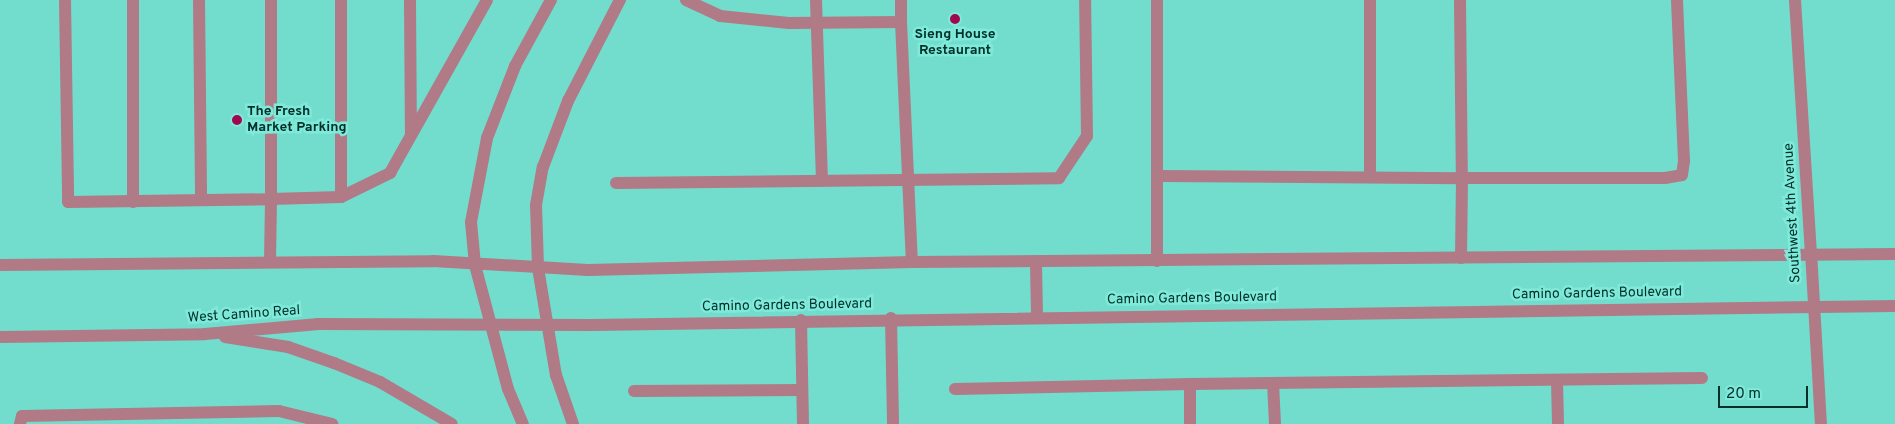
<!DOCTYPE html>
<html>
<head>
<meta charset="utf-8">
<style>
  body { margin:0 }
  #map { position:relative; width:1895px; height:424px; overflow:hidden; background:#72ddcd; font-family:Overpass,sans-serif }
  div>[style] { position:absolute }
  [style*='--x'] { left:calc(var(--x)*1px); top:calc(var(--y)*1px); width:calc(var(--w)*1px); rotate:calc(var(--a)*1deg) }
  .service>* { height:12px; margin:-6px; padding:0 6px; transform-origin:6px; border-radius:6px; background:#b07a87 }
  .minor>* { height:12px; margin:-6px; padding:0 6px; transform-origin:6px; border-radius:6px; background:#b07a87 }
  .tertiary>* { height:12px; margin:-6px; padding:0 6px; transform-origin:6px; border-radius:6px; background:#b07a87 }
  .dots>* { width:14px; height:14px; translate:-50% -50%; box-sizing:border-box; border:2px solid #80eada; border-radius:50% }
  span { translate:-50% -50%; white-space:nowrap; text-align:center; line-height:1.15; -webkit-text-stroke:5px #80eada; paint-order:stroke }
  .poi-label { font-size:14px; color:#00302a; font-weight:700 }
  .left { translate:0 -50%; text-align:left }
  .street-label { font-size:14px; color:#00302a }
  .scale { position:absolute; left:1718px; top:386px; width:90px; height:22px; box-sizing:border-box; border:2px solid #00302a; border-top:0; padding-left:6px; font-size:15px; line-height:18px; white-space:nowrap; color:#00302a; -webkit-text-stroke:4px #80eada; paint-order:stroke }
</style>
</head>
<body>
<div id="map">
  <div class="service">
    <div style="--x:65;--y:0;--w:202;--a:89.1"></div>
    <div style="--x:68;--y:202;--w:203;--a:-0.8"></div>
    <div style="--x:271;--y:199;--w:62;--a:90.9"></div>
    <div style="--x:133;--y:0;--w:202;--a:90"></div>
    <div style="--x:199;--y:0;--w:200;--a:89.4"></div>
    <div style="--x:271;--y:0;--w:199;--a:90"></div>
    <div style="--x:271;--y:199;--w:70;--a:-1.6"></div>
    <div style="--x:341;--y:197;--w:55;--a:-26.1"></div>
    <div style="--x:390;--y:173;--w:198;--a:-60.7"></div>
    <div style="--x:410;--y:0;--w:133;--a:89.6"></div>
    <div style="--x:686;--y:0;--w:38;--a:25"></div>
    <div style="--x:720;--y:16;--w:69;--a:5.8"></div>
    <div style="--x:789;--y:23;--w:112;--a:-0.5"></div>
    <div style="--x:901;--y:22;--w:240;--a:87.4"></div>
    <div style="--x:816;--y:0;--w:181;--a:88.1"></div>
    <div style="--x:901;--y:0;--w:22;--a:90"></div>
    <div style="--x:1157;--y:0;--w:261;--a:90"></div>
    <div style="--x:1370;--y:0;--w:177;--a:90"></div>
    <div style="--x:1460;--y:0;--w:178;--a:89.4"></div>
    <div style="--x:1462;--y:178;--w:203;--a:0"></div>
    <div style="--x:1665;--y:178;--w:17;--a:-10"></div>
    <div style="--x:1682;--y:175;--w:14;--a:-82"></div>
    <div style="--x:1684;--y:161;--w:161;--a:-92.5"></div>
    <div style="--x:1157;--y:176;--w:305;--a:0.4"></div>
    <div style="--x:1462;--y:178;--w:80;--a:90.7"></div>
    <div style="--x:616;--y:183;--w:443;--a:-0.6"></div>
    <div style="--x:1059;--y:178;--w:50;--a:-56.3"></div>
    <div style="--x:1087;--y:136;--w:136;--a:-90.8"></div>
    <div style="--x:341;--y:197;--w:197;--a:-90"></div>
    <div style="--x:891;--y:318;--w:106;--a:88.9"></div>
    <div style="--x:801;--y:320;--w:104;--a:88.9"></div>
    <div style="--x:1557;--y:380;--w:44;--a:88.7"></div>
    <div style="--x:1273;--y:383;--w:41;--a:87.2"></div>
    <div style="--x:955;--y:389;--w:235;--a:-1.2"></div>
    <div style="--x:634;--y:391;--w:168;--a:-0.3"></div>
    <div style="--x:20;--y:424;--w:8;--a:-76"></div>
    <div style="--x:22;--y:416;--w:257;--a:-1.1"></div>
    <div style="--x:279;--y:411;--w:55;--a:13.8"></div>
    <div style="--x:1190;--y:424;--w:40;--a:-90"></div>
    <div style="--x:1190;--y:384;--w:512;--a:-0.67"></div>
  </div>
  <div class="minor">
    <div style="--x:1795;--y:0;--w:253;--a:86.4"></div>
    <div style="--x:475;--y:265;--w:43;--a:-95.3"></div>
    <div style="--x:471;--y:222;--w:86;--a:-79.2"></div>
    <div style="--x:487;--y:138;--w:77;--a:-68.7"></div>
    <div style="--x:515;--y:66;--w:75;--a:-61.4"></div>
    <div style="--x:538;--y:268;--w:63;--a:-91.8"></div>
    <div style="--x:536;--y:205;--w:39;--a:-80"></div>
    <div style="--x:543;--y:167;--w:71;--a:-69.3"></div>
    <div style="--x:568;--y:101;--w:114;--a:-62.8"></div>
  </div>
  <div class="tertiary">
    <div style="--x:1811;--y:252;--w:172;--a:86.7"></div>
    <div style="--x:1036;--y:263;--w:53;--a:88.9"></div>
    <div style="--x:0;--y:265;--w:433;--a:-0.5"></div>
    <div style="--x:433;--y:261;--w:155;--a:3.3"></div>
    <div style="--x:588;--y:270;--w:324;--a:-1.4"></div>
    <div style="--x:912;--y:262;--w:983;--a:-0.47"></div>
    <div style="--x:475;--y:265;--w:128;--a:75.1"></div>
    <div style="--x:508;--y:389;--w:38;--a:67"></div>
    <div style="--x:538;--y:268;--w:109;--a:80.5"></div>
    <div style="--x:556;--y:375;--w:52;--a:70.9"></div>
    <div style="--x:0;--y:337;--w:205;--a:-0.8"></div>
    <div style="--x:205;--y:334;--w:114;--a:-5"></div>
    <div style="--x:319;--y:324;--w:273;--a:0.2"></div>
    <div style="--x:592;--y:325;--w:1303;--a:-0.84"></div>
    <div style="--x:225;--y:337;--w:64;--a:9"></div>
    <div style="--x:288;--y:347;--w:49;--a:19.2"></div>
    <div style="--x:334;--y:363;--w:50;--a:22.4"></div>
    <div style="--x:380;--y:382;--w:83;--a:30.3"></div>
  </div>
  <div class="dots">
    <div style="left:955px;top:19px;background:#9f084e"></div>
    <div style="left:237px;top:120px;background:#9f084e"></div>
  </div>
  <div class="poi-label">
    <span style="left:955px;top:43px">Sieng House<br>Restaurant</span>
    <span class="left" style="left:247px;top:120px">The Fresh<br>Market Parking</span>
  </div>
  <div class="street-label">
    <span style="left:1793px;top:213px;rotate:-93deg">Southwest 4th Avenue</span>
    <span style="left:1597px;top:294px;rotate:-1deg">Camino Gardens Boulevard</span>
    <span style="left:1192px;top:299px;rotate:-1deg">Camino Gardens Boulevard</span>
    <span style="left:787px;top:306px;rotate:-1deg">Camino Gardens Boulevard</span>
    <span style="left:244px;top:315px;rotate:-4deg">West Camino Real</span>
  </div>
  <div class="scale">20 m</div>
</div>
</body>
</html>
